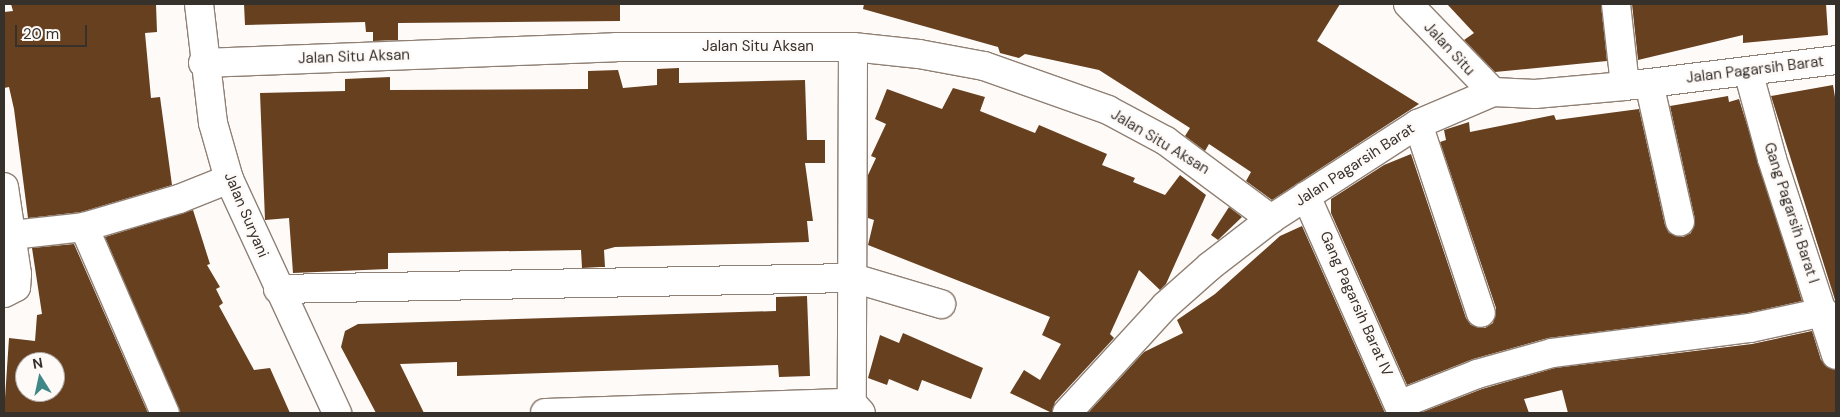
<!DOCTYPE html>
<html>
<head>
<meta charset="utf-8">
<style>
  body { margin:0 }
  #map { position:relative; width:1840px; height:417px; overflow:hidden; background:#fefaf8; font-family:"DM Sans",sans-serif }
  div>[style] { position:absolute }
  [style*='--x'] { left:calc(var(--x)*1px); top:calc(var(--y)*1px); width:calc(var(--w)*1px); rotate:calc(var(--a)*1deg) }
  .building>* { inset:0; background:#67401f }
  .roads { filter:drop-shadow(1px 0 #8f8075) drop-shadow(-1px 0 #8f8075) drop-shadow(0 1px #8f8075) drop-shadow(0 -1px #8f8075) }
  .minor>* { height:28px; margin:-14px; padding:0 14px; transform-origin:14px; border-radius:14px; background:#fff }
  span { translate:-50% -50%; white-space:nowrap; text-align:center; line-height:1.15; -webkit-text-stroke:5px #fefaf8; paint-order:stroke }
  .street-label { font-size:15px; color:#37312c }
  .frame { position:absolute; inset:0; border:5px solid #37312c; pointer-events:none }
  .north { position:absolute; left:15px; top:352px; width:50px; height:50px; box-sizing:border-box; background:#fefaf8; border:1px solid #aeaaa6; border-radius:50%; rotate:350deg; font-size:14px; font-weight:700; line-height:20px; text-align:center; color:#37312c }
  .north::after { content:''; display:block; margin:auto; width:18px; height:22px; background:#408888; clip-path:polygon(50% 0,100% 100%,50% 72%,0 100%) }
  .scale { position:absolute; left:15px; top:25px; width:72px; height:22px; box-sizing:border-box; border:2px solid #37312c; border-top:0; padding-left:6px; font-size:15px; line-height:18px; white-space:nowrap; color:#37312c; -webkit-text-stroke:4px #fefaf8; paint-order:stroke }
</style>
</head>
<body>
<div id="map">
  <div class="building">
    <div style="clip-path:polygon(11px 4px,156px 4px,157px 32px,145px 33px,151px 98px,160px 97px,172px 185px,81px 212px,28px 218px,14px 109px,9px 87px,4px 88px,4px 12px,13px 11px)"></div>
    <div style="clip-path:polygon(244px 4px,620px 4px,620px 21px,398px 23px,398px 40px,373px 41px,373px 32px,366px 32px,365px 22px,245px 25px)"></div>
    <div style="clip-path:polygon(864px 4px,1340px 4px,1317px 41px,1419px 104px,1272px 200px,1246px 181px,1251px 172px,1209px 144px,1205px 151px,1185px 136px,1190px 128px,1099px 70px,1025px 54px,1019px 58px,1000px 53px,998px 47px,863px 9px)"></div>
    <div style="clip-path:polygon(1447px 4px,1601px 4px,1607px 61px,1495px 72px,1464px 40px,1474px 33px)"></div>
    <div style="clip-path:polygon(1632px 4px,1826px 4px,1828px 35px,1743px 43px,1743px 35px,1638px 60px)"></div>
    <div style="clip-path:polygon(679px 68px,679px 83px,805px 80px,807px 140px,825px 140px,825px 163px,805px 163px,813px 221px,807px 221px,809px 242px,615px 247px,604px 250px,605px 267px,600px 267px,582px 268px,581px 250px,388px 253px,388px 269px,293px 273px,289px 218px,265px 220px,260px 93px,345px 91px,345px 79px,390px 77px,390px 90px,588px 89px,588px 71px,618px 70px,623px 88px,657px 85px,657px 69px)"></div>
    <div style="clip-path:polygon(1833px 85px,1836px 103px,1836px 303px,1771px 96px)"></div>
    <div style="clip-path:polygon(953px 88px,985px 97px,980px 111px,1035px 133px,1039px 125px,1107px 154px,1102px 165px,1135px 178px,1133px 182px,1165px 195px,1180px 175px,1206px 195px,1166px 284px,1160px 290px,1139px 270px,1110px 334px,1114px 338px,1055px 402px,1052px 413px,1010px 393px,1024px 370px,1040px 380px,1061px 344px,1042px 335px,1050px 317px,868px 245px,874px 220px,868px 218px,868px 175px,876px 158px,871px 156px,886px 124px,875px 119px,887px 89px,942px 109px)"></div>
    <div style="clip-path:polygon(1728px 96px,1729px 102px,1739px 99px,1802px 301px,1747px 313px,1548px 338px,1473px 359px,1407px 385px,1331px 213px,1331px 199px,1384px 165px,1411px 154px,1466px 318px,1471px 325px,1485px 328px,1493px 323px,1496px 308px,1440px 142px,1446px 140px,1444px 130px,1469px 122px,1470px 132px,1554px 115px,1556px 120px,1639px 109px,1665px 225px,1669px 233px,1683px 237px,1691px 233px,1695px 219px,1670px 106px)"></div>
    <div style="clip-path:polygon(1229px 207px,1242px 217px,1218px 240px,1211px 235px)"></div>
    <div style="clip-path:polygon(193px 210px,210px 264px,207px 265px,220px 287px,216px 289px,223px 303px,219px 306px,254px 370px,270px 368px,290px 413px,180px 413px,105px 237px)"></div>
    <div style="clip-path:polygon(1302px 226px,1385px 413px,1088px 413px,1144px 352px,1183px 333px,1177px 320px,1215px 294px,1280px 236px)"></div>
    <div style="clip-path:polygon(evenodd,74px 244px,148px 413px,4px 413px,9px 338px,35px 341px,37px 315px,42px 314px,32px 248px,74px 244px,25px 362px,55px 362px,55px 392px,25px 392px,25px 362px)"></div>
    <div style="clip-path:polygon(807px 296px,810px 376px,779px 377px,778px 365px,457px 376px,457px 362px,400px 364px,424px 413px,376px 413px,341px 347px,345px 331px,358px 324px,776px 311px,776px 297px)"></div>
    <div style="clip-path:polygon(1812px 331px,1821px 360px,1836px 370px,1836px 413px,1568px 413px,1562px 390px,1524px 399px,1529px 413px,1420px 413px,1482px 389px,1555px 368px,1752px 344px)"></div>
    <div style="clip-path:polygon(903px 333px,983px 368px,971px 399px,922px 380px,918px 391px,889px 379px,887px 385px,868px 378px,880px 335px,899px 343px)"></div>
  </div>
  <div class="roads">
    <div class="minor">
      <div style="--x:199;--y:4;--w:120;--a:83.3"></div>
      <div style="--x:213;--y:123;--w:58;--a:74.1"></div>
      <div style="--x:229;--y:179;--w:258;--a:65.2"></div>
      <div style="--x:1408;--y:4;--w:122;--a:46"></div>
      <div style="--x:1616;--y:4;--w:82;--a:83.7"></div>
      <div style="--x:853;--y:47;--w:356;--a:90.2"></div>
      <div style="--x:852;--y:403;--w:13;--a:48"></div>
      <div style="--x:203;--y:63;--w:413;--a:-2.2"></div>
      <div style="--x:616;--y:47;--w:237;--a:0"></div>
      <div style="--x:853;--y:47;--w:66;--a:6.1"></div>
      <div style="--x:919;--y:54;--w:66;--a:10.5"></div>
      <div style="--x:984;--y:66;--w:132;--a:19.5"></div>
      <div style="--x:1108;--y:110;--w:66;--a:28.1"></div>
      <div style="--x:1166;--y:141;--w:131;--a:36.6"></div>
      <div style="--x:1748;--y:71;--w:91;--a:74.7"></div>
      <div style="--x:1772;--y:159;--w:206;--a:71.9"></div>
      <div style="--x:1649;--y:83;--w:142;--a:77.4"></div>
      <div style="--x:1418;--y:124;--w:199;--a:71.6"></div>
      <div style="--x:4;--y:187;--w:88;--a:81.5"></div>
      <div style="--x:17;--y:274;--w:13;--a:94"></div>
      <div style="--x:16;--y:287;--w:13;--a:153"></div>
      <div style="--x:1306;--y:196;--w:237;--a:66.1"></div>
      <div style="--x:84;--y:227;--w:203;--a:66.5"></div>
      <div style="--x:12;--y:235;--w:72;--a:-6.3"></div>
      <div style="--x:84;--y:227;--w:99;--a:-16.4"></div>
      <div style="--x:179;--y:199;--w:54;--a:-21.8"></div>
      <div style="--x:278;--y:289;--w:575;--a:-1.1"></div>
      <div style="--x:853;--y:278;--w:92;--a:16.5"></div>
      <div style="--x:1401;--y:404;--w:82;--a:-21.5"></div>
      <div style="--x:1477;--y:374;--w:78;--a:-15.6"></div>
      <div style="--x:1552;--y:353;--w:200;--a:-7.2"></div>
      <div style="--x:1750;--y:328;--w:76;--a:-12.2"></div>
      <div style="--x:545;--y:413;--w:307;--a:-1.9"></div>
      <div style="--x:1067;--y:413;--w:145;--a:-47.5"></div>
      <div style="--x:1165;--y:306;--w:60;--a:-41.6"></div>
      <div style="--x:1210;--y:266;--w:77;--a:-37.6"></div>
      <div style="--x:1271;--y:219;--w:175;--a:-32.9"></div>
      <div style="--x:1418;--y:124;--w:82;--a:-23.1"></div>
      <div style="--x:1493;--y:92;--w:42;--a:2.7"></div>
      <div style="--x:1535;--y:94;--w:90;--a:-5.1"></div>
      <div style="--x:1625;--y:86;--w:213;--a:-7"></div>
    </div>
  </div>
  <div class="street-label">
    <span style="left:758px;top:47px">Jalan Situ Aksan</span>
    <span style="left:1449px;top:49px;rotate:47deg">Jalan Situ</span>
    <span style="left:354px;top:57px;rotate:-2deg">Jalan Situ Aksan</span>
    <span style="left:1755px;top:70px;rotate:-7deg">Jalan Pagarsih Barat</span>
    <span style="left:1160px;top:142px;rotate:31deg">Jalan Situ Aksan</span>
    <span style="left:1355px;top:165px;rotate:-33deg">Jalan Pagarsih Barat</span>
    <span style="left:1791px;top:213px;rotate:72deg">Gang Pagarsih Barat I</span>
    <span style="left:246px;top:215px;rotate:67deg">Jalan Suryani</span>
    <span style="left:1356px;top:304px;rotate:66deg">Gang Pagarsih Barat IV</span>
  </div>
  <div class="frame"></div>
  <div class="north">N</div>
  <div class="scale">20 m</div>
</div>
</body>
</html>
